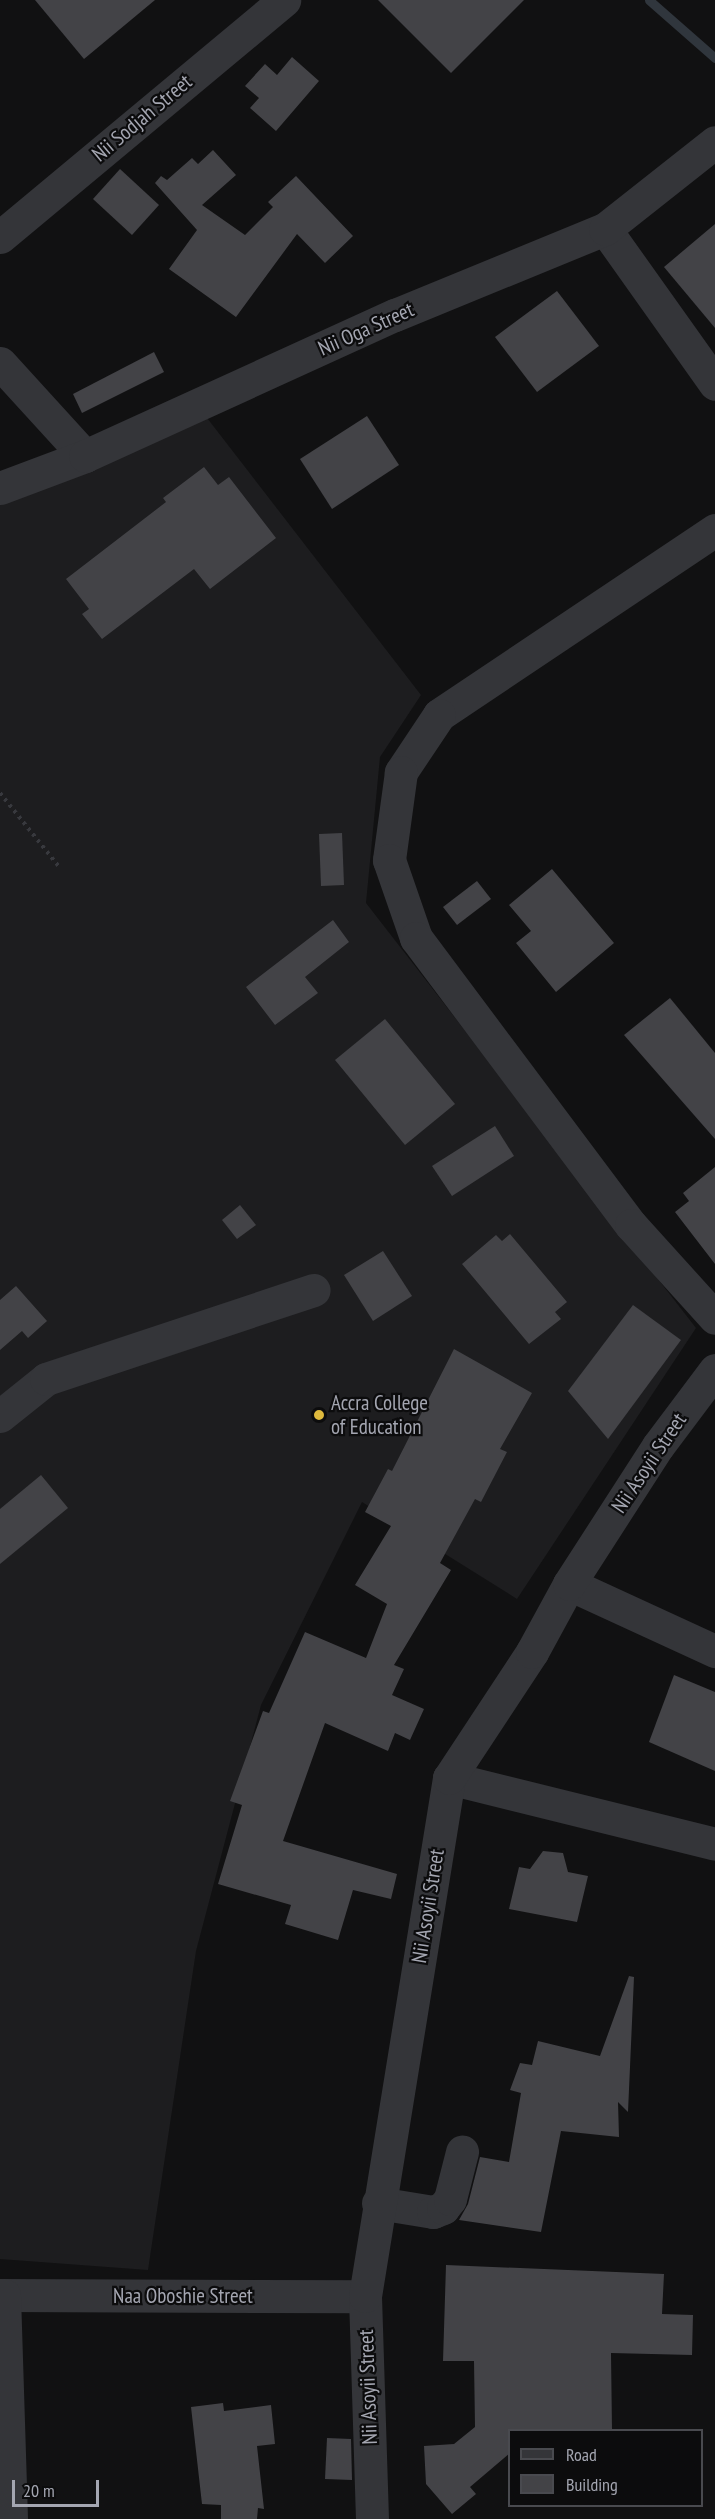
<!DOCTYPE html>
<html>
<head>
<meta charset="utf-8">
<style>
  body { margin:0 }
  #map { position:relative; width:715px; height:2519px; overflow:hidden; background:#111112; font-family:"PT Sans Narrow",sans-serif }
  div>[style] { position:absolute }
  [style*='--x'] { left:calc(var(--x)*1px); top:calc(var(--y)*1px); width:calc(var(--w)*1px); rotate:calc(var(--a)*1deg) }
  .built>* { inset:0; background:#1d1d1f }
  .stream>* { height:9px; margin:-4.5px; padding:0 4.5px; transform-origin:4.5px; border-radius:4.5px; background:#30363d }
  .building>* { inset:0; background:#434347 }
  .path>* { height:4px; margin-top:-2px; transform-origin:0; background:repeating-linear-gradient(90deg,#38393e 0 3px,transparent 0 7.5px) }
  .minor>* { height:33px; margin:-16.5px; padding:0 16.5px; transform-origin:16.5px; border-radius:16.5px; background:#343539 }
  .dots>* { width:16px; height:16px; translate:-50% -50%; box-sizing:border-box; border:3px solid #0c0c0d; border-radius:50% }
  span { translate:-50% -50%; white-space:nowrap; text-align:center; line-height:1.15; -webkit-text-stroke:4.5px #0c0c0d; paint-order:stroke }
  .street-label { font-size:21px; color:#a4a6b1 }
  .poi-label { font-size:21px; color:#a4a6b1 }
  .left { translate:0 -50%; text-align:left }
  .legend { position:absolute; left:508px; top:2429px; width:195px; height:78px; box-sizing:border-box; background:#0c0c0d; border:2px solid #494a4f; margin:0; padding:8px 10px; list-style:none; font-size:18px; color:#a4a6b1 }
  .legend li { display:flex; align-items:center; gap:12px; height:30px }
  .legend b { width:30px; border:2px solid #494a4f }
  .scale { position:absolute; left:12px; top:2480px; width:87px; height:27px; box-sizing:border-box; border:3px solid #a4a6b1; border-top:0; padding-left:8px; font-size:18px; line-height:21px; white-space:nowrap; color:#a4a6b1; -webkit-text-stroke:4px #0c0c0d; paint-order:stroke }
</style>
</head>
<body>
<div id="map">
  <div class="built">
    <div style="clip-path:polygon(204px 414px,421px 695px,380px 757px,366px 903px,696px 1328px,517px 1599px,362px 1502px,261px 1705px,196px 1951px,148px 2270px,0 2259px,0 503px)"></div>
  </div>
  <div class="stream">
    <div style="--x:649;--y:0;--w:88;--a:41.3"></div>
  </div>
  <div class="building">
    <div style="clip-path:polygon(35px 0,155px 0,84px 59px)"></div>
    <div style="clip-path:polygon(378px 0,524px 0,451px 73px)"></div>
    <div style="clip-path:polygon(292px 57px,319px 81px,276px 131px,250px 108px,259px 98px,245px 86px,265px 64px,277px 75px)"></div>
    <div style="clip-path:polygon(213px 150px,236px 175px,202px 205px,245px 235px,273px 207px,268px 202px,296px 176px,353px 236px,325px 263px,297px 234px,236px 317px,169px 269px,197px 230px,155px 183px,161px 176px,167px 180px,192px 158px,198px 164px)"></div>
    <div style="clip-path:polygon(120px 169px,159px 205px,132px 235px,93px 199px)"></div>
    <div style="clip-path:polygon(715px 224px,715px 328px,664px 267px)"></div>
    <div style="clip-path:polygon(557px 291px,599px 346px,537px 392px,495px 337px)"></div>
    <div style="clip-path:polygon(154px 352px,164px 372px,82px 413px,73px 394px)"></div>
    <div style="clip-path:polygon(367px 416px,399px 465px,332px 509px,300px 459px)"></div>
    <div style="clip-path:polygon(204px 467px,218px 485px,229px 477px,276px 538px,210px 589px,194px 569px,102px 639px,82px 614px,89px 609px,66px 579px,166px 502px,163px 498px)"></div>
    <div style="clip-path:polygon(342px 833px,344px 885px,321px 886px,319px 834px)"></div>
    <div style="clip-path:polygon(552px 869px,614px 943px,556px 992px,516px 943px,531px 931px,509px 905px)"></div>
    <div style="clip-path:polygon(477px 881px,491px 899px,457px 925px,443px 907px)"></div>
    <div style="clip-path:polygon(333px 920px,349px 942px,305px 977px,318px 993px,275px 1025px,246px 987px)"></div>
    <div style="clip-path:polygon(670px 998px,715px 1053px,715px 1139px,624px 1035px)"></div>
    <div style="clip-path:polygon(385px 1019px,455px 1104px,405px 1145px,335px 1060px)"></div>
    <div style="clip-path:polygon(495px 1126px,514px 1156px,452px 1196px,432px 1166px)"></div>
    <div style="clip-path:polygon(715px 1167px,715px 1264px,675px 1212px,689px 1201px,683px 1193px)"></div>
    <div style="clip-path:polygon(240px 1205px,256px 1225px,237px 1239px,222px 1220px)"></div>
    <div style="clip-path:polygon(510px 1234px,567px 1302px,555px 1312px,561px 1319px,529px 1344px,462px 1264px,496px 1235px,502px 1241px)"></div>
    <div style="clip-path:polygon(383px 1251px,412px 1296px,373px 1321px,344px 1275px)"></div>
    <div style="clip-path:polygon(16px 1286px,47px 1321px,28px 1338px,22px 1331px,0 1350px,0 1300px)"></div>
    <div style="clip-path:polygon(633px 1305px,681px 1340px,608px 1439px,568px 1391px)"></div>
    <div style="clip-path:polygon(454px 1349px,532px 1393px,500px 1449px,507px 1452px,481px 1502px,475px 1499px,440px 1563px,451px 1570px,394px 1665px,404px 1669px,392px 1695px,424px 1709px,410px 1740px,395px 1733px,388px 1751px,325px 1723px,283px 1841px,397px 1874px,391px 1899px,353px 1890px,338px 1940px,285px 1924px,291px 1905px,218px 1884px,242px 1805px,230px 1801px,263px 1711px,269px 1713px,305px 1632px,366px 1658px,387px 1604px,355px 1585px,391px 1526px,365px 1512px,388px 1469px,392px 1471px)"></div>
    <div style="clip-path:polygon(41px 1475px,68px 1508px,0 1564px,0 1509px)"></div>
    <div style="clip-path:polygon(674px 1675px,715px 1692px,715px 1771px,649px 1742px)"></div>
    <div style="clip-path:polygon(543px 1851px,563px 1853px,568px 1872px,588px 1876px,577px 1922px,509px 1909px,519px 1867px,530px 1869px)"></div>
    <div style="clip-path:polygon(629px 1976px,634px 1977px,628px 2112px,618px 2102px,619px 2137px,561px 2131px,541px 2232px,459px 2220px,468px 2204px,480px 2157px,509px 2162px,521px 2093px,510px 2090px,520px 2063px,532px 2065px,538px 2041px,600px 2056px)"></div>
    <div style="clip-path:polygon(446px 2265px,664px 2274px,662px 2314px,693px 2315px,692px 2355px,611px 2353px,612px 2430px,510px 2430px,510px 2453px,470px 2487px,476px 2494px,452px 2514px,426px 2484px,424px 2446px,454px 2444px,475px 2427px,474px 2361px,443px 2361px)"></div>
    <div style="clip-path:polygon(223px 2403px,224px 2411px,271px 2405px,275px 2444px,257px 2446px,264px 2509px,258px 2508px,257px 2519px,221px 2519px,221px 2505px,202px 2504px,191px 2407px)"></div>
    <div style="clip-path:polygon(327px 2438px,351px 2439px,352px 2480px,325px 2479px)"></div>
  </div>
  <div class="path">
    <div style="--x:0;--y:793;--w:96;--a:51.3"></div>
  </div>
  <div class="minor">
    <div style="--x:605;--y:229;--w:190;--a:54.6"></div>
    <div style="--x:0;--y:237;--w:370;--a:-39.8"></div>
    <div style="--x:0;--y:363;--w:126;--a:47.6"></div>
    <div style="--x:0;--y:488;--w:91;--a:-20.6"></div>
    <div style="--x:85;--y:456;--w:341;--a:-24.5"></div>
    <div style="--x:395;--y:315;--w:227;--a:-22.3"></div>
    <div style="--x:605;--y:229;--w:140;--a:-38.3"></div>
    <div style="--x:715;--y:530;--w:332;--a:146.2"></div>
    <div style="--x:439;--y:715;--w:69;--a:123.7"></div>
    <div style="--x:401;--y:772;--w:89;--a:97.8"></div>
    <div style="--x:389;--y:860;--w:83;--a:70.9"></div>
    <div style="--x:416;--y:938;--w:359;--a:53.2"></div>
    <div style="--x:631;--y:1225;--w:125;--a:47.9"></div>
    <div style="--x:0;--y:1416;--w:59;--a:-38.8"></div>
    <div style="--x:46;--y:1379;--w:282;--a:-18.4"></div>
    <div style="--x:569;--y:1584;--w:161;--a:24.7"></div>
    <div style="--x:449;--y:1778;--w:274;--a:13.9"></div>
    <div style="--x:378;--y:2203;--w:56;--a:9.3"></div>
    <div style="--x:433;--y:2212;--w:11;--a:-22"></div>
    <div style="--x:443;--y:2208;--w:11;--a:-52"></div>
    <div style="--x:450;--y:2199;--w:49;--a:-75.7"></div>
    <div style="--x:0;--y:2295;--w:365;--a:0.2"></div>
    <div style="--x:4;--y:2295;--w:224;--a:88.2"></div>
    <div style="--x:372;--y:2519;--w:223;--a:-91.8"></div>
    <div style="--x:365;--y:2296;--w:525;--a:-80.79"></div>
    <div style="--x:449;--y:1778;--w:151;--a:-56.6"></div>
    <div style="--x:532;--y:1652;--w:77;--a:-61.4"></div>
    <div style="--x:569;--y:1584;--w:164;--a:-57.2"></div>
    <div style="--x:658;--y:1446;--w:95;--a:-53.1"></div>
  </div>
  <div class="dots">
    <div style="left:319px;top:1415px;background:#deb93d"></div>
  </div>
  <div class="street-label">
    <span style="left:142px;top:118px;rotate:-40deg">Nii Sodjah Street</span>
    <span style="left:366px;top:329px;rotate:-24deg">Nii Oga Street</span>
    <span style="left:649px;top:1463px;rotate:-56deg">Nii Asoyii Street</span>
    <span style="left:428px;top:1906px;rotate:-81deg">Nii Asoyii Street</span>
    <span style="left:183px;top:2296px">Naa Oboshie Street</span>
    <span style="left:368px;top:2387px;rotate:-92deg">Nii Asoyii Street</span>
  </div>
  <div class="poi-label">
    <span class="left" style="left:331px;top:1415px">Accra College<br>of Education</span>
  </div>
  <ul class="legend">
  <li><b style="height:8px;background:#343539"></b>Road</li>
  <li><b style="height:16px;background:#434347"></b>Building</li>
  </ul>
  <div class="scale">20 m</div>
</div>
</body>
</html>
